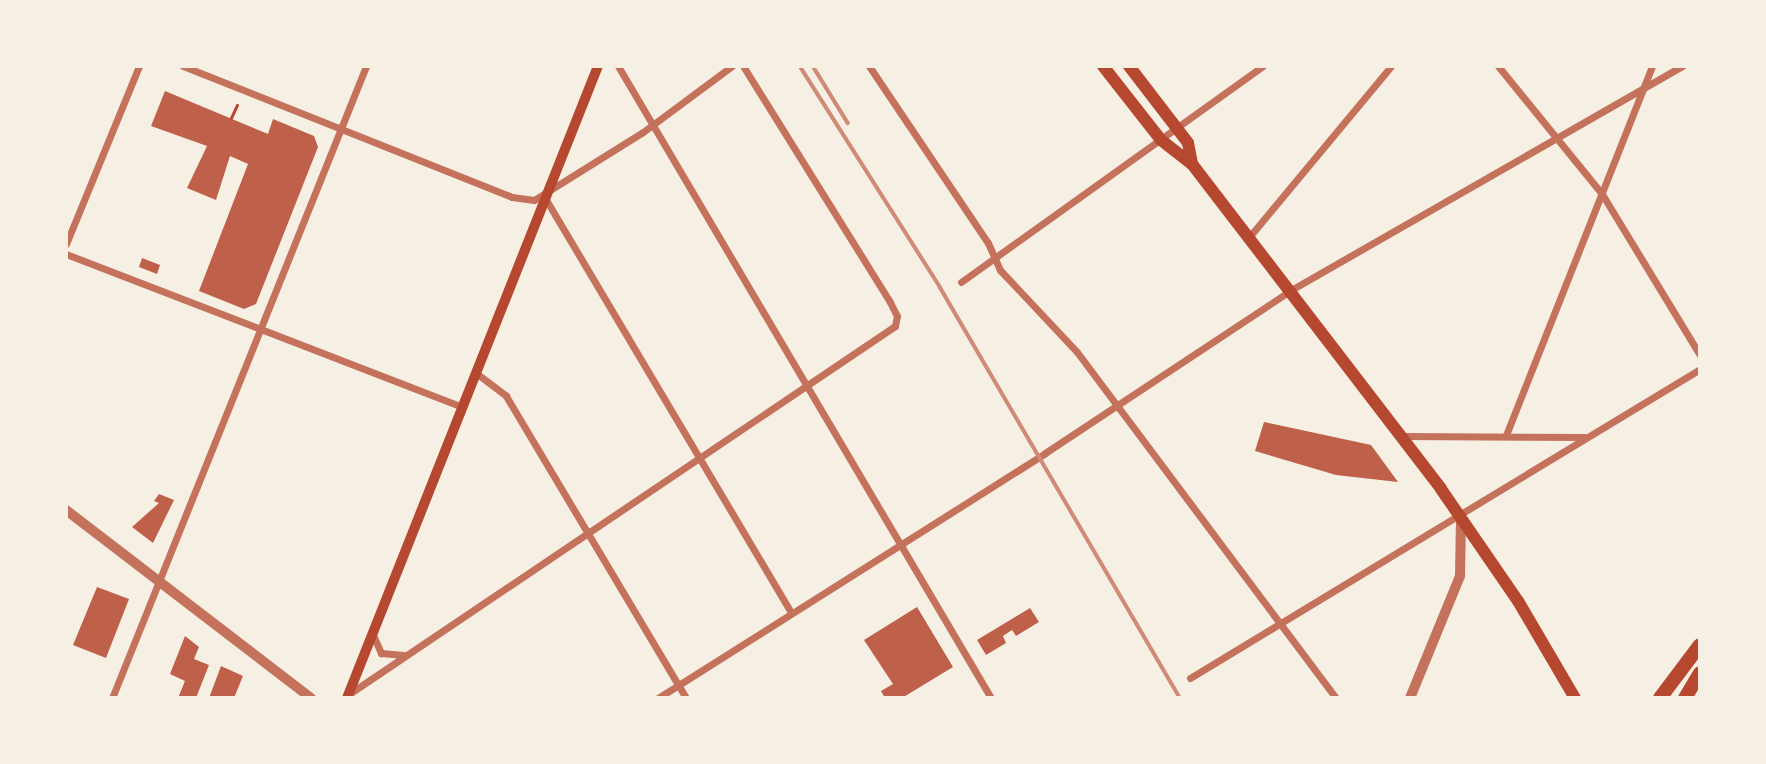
<!DOCTYPE html>
<html>
<head>
<meta charset="utf-8">
<style>
  body { margin:0 }
  #map { position:relative; width:1766px; height:764px; overflow:hidden; background:#f6efe4; font-family:"PT Sans Narrow",sans-serif }
  div>[style] { position:absolute }
  [style*='--x'] { left:calc(var(--x)*1px); top:calc(var(--y)*1px); width:calc(var(--w)*1px); rotate:calc(var(--a)*1deg) }
  .building>* { inset:0; background:#bf614a }
  .path>* { height:2.5px; margin:-1.25px; padding:0 1.25px; transform-origin:1.25px; border-radius:1.25px; background:#b5482f }
  .minor>* { height:7px; margin:-3.5px; padding:0 3.5px; transform-origin:3.5px; border-radius:3.5px; background:#c5725c }
  .tertiary>* { height:10px; margin:-5px; padding:0 5px; transform-origin:5px; border-radius:5px; background:#c5725c }
  .secondary>* { height:10px; margin:-5px; padding:0 5px; transform-origin:5px; border-radius:5px; background:#b5482f }
  .primary>* { height:12px; margin:-6px; padding:0 6px; transform-origin:6px; border-radius:6px; background:#b5482f }
  .motorway>* { height:14px; margin:-7px; padding:0 7px; transform-origin:7px; border-radius:7px; background:#b5482f }
  .rail>* { height:3.5px; margin:-1.75px; padding:0 1.75px; transform-origin:1.75px; border-radius:1.75px; background:#cf8b77 }
  span { translate:-50% -50%; white-space:nowrap; text-align:center; line-height:1.15; -webkit-text-stroke:5px #f6efe4; paint-order:stroke }
  .frame { position:absolute; inset:0; border:68px solid #f6efe4; pointer-events:none }
</style>
</head>
<body>
<div id="map">
  <div class="building">
    <div style="clip-path:polygon(165px 91px,268px 134px,273px 119px,314px 136px,318px 147px,256px 304px,244px 309px,199px 291px,248px 164px,230px 156px,216px 200px,187px 188px,207px 146px,151px 126px)"></div>
    <div style="clip-path:polygon(142px 258px,160px 265px,157px 274px,139px 267px)"></div>
    <div style="clip-path:polygon(1264px 422px,1371px 445px,1398px 482px,1336px 475px,1255px 451px)"></div>
    <div style="clip-path:polygon(159px 494px,174px 500px,153px 543px,132px 527px,159px 503px,154px 501px)"></div>
    <div style="clip-path:polygon(97px 587px,129px 599px,106px 658px,73px 645px)"></div>
    <div style="clip-path:polygon(917px 607px,953px 667px,902px 698px,885px 698px,881px 691px,893px 684px,864px 640px)"></div>
    <div style="clip-path:polygon(1030px 608px,1039px 622px,1016px 636px,1012px 630px,1003px 636px,1006px 643px,986px 655px,977px 640px)"></div>
    <div style="clip-path:polygon(185px 636px,199px 647px,194px 659px,209px 665px,196px 698px,178px 698px,185px 681px,170px 674px)"></div>
    <div style="clip-path:polygon(221px 666px,243px 676px,234px 698px,209px 698px)"></div>
  </div>
  <div class="path">
    <div style="--x:231;--y:118;--w:14;--a:-65"></div>
  </div>
  <div class="minor">
    <div style="--x:183;--y:66;--w:354;--a:21.7"></div>
    <div style="--x:512;--y:197;--w:22;--a:8"></div>
    <div style="--x:534;--y:200;--w:128;--a:-32"></div>
    <div style="--x:643;--y:132;--w:111;--a:-36.6"></div>
    <div style="--x:618;--y:66;--w:734;--a:59.45"></div>
    <div style="--x:869;--y:66;--w:213;--a:56.1"></div>
    <div style="--x:988;--y:243;--w:30;--a:66"></div>
    <div style="--x:1000;--y:270;--w:112;--a:46.8"></div>
    <div style="--x:1077;--y:352;--w:432;--a:53.2"></div>
    <div style="--x:1498;--y:66;--w:165;--a:50.9"></div>
    <div style="--x:1602;--y:194;--w:188;--a:58.7"></div>
    <div style="--x:545;--y:198;--w:482;--a:59.3"></div>
    <div style="--x:1250;--y:236;--w:221;--a:-50.3"></div>
    <div style="--x:66;--y:244;--w:192;--a:-67.7"></div>
    <div style="--x:66;--y:254;--w:425;--a:21.1"></div>
    <div style="--x:961;--y:282;--w:371;--a:-35.6"></div>
    <div style="--x:476;--y:373;--w:38;--a:37"></div>
    <div style="--x:506;--y:396;--w:352;--a:59.2"></div>
    <div style="--x:1506;--y:435;--w:397;--a:-68.4"></div>
    <div style="--x:1401;--y:436;--w:184;--a:0.3"></div>
    <div style="--x:373;--y:635;--w:20;--a:66"></div>
    <div style="--x:381;--y:653;--w:23;--a:5"></div>
    <div style="--x:1190;--y:678;--w:596;--a:-31.21"></div>
    <div style="--x:349;--y:694;--w:658;--a:-33.98"></div>
    <div style="--x:895;--y:326;--w:10;--a:-79"></div>
    <div style="--x:897;--y:316;--w:16;--a:-117"></div>
    <div style="--x:890;--y:302;--w:278;--a:-121.9"></div>
    <div style="--x:112;--y:698;--w:681;--a:-68.1"></div>
    <div style="--x:658;--y:698;--w:458;--a:-32.3"></div>
    <div style="--x:1045;--y:453;--w:295;--a:-33.5"></div>
    <div style="--x:1291;--y:290;--w:451;--a:-29.8"></div>
  </div>
  <div class="tertiary">
    <div style="--x:66;--y:510;--w:309;--a:37.5"></div>
    <div style="--x:1410;--y:698;--w:132;--a:-67.7"></div>
    <div style="--x:1460;--y:576;--w:60;--a:-89"></div>
  </div>
  <div class="secondary">
    <div style="--x:347;--y:698;--w:680;--a:-68.34"></div>
  </div>
  <div class="primary">
    <div style="--x:1103;--y:66;--w:94;--a:51.9"></div>
    <div style="--x:1161;--y:140;--w:39;--a:38"></div>
    <div style="--x:1192;--y:164;--w:409;--a:52.5"></div>
    <div style="--x:1441;--y:489;--w:136;--a:55.5"></div>
    <div style="--x:1518;--y:601;--w:113;--a:59.6"></div>
    <div style="--x:1129;--y:66;--w:97;--a:52.5"></div>
    <div style="--x:1188;--y:143;--w:21;--a:79"></div>
  </div>
  <div class="motorway">
    <div style="--x:1660;--y:698;--w:66;--a:-53"></div>
    <div style="--x:1685;--y:698;--w:29;--a:-59"></div>
  </div>
  <div class="rail">
    <div style="--x:800;--y:66;--w:262;--a:57.6"></div>
    <div style="--x:940;--y:287;--w:476;--a:59.7"></div>
    <div style="--x:813;--y:66;--w:67;--a:58.4"></div>
  </div>
  <div class="frame"></div>
</div>
</body>
</html>
